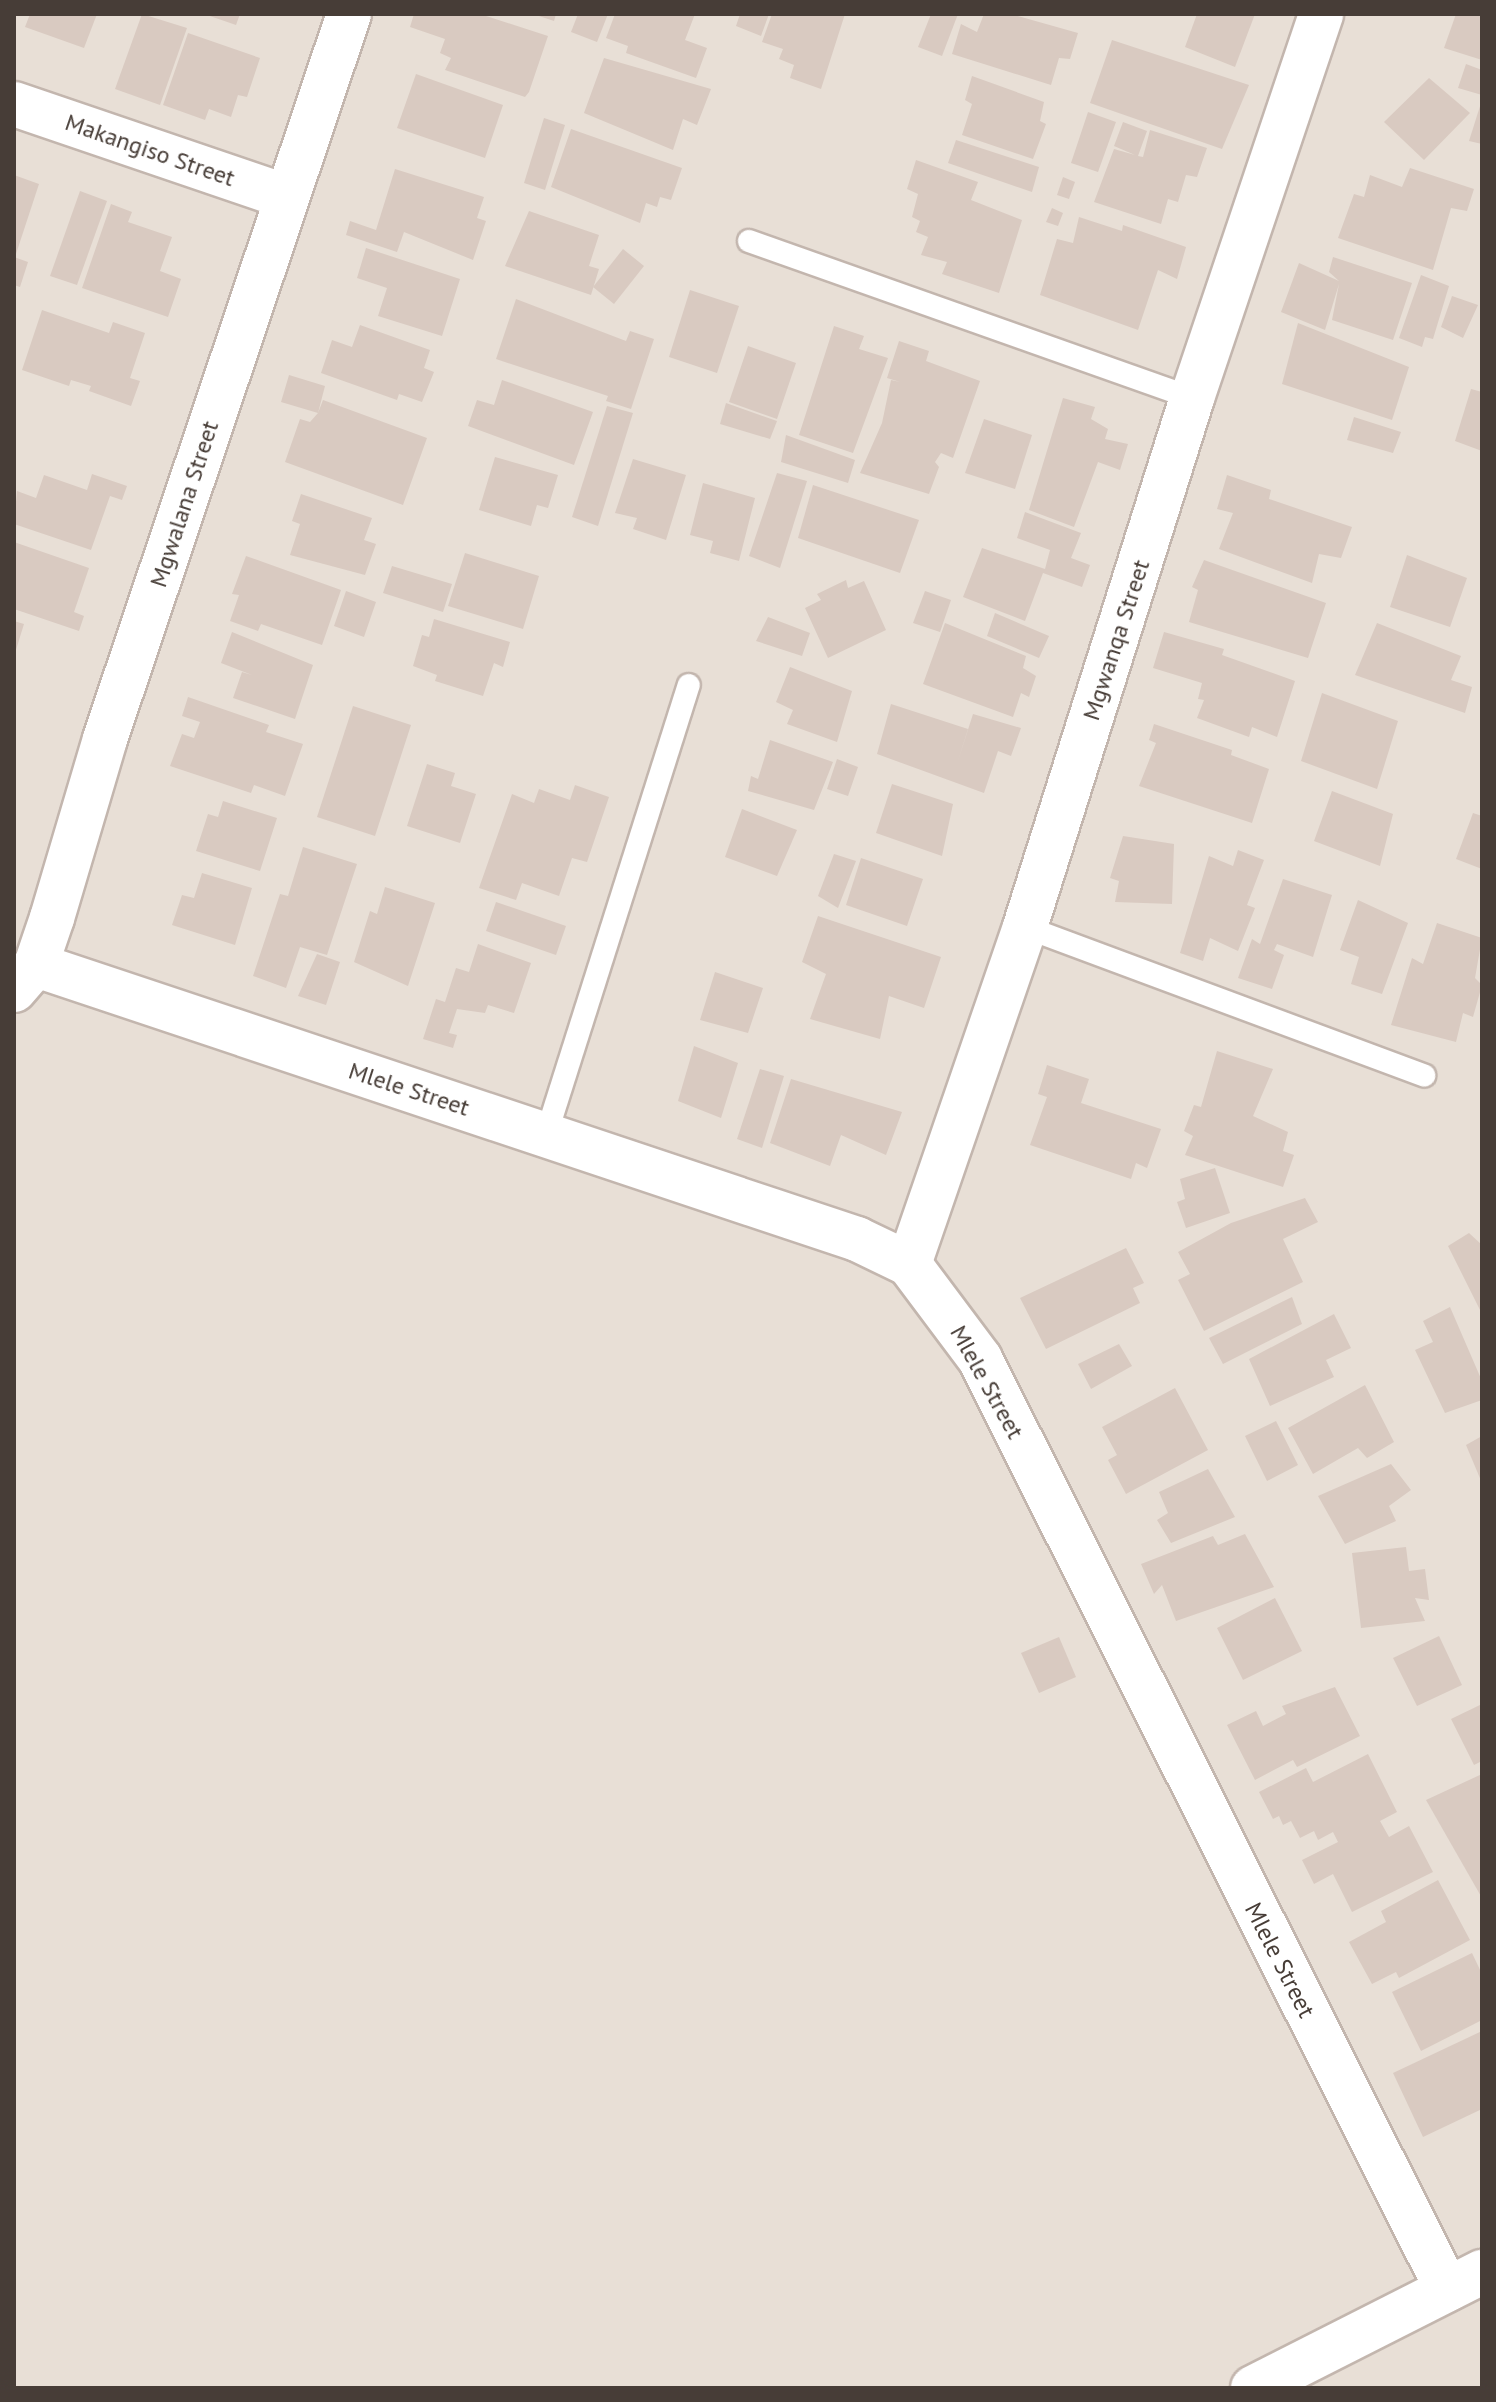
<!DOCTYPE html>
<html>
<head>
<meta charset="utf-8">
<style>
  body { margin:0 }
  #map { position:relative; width:1496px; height:2402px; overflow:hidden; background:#f4eee8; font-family:"PT Sans",sans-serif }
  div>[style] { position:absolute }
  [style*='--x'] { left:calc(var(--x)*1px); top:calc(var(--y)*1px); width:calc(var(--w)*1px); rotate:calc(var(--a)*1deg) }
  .residential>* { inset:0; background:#e8dfd6 }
  .building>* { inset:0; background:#d9cac1 }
  .roads { filter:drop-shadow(2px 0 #c3b6ae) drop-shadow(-2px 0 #c3b6ae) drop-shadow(0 2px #c3b6ae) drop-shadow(0 -2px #c3b6ae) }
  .service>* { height:22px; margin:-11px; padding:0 11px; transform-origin:11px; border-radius:11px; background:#fff }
  .minor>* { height:44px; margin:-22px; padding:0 22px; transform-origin:22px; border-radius:22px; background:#fff }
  span { translate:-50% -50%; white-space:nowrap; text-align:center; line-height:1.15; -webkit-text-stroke:8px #fff; paint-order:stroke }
  .street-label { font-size:24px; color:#473d37 }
  .frame { position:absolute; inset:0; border:16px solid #473d37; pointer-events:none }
</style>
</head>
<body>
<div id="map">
  <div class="residential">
    <div style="clip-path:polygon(14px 14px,1482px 14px,1482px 2388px,14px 2388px)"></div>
  </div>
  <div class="building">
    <div style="clip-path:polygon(30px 14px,97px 14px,84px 48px,25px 27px)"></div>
    <div style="clip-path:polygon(142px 14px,187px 28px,160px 105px,115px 89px)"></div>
    <div style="clip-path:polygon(204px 14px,240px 14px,236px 25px)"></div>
    <div style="clip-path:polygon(414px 14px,480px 14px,548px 36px,529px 92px,525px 97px,445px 70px,451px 58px,440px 53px,445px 39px,410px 27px)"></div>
    <div style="clip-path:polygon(533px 14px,556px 14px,554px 21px)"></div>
    <div style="clip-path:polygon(578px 14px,608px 14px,597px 42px,571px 32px)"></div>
    <div style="clip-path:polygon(615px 14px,695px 14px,685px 40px,707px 48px,696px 78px,626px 53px,628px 46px,606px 38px)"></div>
    <div style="clip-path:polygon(740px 14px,769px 14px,761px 36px,736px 26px)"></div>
    <div style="clip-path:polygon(772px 14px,845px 14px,821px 89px,790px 78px,794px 65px,779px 59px,783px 49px,762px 42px)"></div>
    <div style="clip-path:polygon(931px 14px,958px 14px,942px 56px,918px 47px)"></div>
    <div style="clip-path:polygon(984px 14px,1011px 14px,1078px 33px,1070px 59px,1059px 58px,1051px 85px,952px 54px,961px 24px,977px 32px)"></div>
    <div style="clip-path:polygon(1197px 14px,1255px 14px,1235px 67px,1185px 47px)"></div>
    <div style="clip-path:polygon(1456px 14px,1482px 14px,1482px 60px,1444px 48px)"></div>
    <div style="clip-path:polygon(188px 33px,260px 58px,247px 97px,238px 95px,231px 117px,209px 109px,205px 120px,163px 105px)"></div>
    <div style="clip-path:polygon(1112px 40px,1249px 85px,1222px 149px,1090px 103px)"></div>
    <div style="clip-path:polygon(604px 58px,711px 89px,697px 125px,683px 119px,673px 150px,584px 113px)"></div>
    <div style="clip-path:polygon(1466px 64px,1482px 70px,1482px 95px,1458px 88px)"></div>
    <div style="clip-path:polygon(416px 74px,503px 105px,485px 158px,397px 128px)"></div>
    <div style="clip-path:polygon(972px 76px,1044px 102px,1040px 121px,1046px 124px,1033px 159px,962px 135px,972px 104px,965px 100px)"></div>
    <div style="clip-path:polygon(1429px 78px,1470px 113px,1424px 160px,1384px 122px)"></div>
    <div style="clip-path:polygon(1481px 103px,1482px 103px,1482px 144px,1469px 141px)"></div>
    <div style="clip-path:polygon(1088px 112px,1116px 122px,1098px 172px,1071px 163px)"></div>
    <div style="clip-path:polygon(544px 118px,565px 125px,545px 190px,524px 183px)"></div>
    <div style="clip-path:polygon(1123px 122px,1147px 131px,1138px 156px,1143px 157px,1150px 130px,1207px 148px,1197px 177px,1186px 175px,1178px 202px,1168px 199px,1161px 224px,1094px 202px,1114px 149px,1135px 155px,1114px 146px)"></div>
    <div style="clip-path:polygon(571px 129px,682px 168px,671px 200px,660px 197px,657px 207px,646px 203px,640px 223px,551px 187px)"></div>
    <div style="clip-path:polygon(956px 140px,1039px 167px,1032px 192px,948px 163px)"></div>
    <div style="clip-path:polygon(916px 160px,978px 182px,971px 200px,1022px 220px,999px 293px,942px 274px,947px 262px,921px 255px,928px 237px,916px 232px,920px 221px,912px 217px,918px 194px,907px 189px)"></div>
    <div style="clip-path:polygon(1410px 168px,1474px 189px,1467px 211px,1451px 208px,1433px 270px,1338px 238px,1354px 194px,1364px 197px,1370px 175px,1402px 187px)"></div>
    <div style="clip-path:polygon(395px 169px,484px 197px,477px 218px,486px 221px,473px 260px,404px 232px,397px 252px,346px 235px,350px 221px,376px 230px)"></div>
    <div style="clip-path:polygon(14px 175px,39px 184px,15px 257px,14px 257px)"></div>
    <div style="clip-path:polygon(1063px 177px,1075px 182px,1069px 199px,1057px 195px)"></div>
    <div style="clip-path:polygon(80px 191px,107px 201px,77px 285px,50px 276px)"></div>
    <div style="clip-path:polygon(111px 204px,132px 212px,128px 222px,172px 237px,160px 271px,181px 279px,168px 317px,82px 288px)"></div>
    <div style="clip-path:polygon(1052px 208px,1063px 213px,1058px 226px,1046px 222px)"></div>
    <div style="clip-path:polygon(529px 211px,599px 235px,589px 266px,599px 269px,591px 295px,505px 266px)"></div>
    <div style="clip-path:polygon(1079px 217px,1122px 231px,1123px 225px,1186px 247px,1177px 279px,1158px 270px,1138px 330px,1040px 295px,1057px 239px,1073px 243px)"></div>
    <div style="clip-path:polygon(366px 248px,460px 279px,442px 336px,378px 316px,387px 288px,357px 278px)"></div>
    <div style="clip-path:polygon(623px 249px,644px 266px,614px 304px,593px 287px)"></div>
    <div style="clip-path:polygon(14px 257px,28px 262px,20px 287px,14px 285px)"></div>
    <div style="clip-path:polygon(1333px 257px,1412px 283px,1393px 340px,1332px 320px,1339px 284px,1325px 330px,1281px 312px,1299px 263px,1339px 281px,1329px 272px)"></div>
    <div style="clip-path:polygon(1421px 275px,1449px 286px,1433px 339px,1425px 337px,1422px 347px,1399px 338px)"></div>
    <div style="clip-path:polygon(690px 290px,739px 306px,717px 373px,669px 357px)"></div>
    <div style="clip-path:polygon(1452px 296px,1478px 305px,1463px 338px,1441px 327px)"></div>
    <div style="clip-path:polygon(516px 299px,626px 341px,630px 331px,654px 339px,631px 409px,606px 401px,608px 396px,496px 359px)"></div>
    <div style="clip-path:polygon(42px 310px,109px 333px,113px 322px,145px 333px,130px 378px,140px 381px,131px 406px,89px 391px,91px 386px,71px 380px,69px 386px,22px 370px)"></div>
    <div style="clip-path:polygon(1298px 323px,1409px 367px,1392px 420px,1282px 384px)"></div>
    <div style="clip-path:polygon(360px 325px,430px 350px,424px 368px,434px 372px,422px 402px,399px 394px,397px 400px,321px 373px,332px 340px,352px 347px)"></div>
    <div style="clip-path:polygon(834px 326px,864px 336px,859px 349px,888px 358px,853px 453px,799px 435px)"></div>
    <div style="clip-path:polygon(899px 341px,929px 351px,926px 361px,980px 381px,953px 458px,941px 453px,935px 462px,939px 467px,929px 494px,860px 473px,882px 423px,891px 380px,900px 382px,887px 378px)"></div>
    <div style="clip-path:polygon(748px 346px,796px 363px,777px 419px,729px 402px)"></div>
    <div style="clip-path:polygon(289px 375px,325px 386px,318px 413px,323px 400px,427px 438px,403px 505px,285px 462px,300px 419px,310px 422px,318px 413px,281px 402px)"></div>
    <div style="clip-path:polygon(502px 380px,593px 412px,574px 465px,468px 426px,477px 400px,494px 405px)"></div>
    <div style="clip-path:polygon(1471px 389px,1482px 392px,1482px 451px,1455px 441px)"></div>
    <div style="clip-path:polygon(1063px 398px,1095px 407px,1091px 419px,1108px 429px,1105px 439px,1128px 444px,1120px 470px,1098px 462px,1074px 527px,1029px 510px)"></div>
    <div style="clip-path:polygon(726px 403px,777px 421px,770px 439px,720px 424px)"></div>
    <div style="clip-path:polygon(607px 406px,633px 413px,598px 526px,572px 517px)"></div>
    <div style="clip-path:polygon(1354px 417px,1401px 432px,1393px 453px,1347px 440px)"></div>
    <div style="clip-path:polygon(984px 419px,1032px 435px,1015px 489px,965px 473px)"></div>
    <div style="clip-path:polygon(786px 435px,855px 460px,848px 483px,781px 462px)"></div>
    <div style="clip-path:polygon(495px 457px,558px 475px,548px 508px,537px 505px,531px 526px,479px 510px)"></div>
    <div style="clip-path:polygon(633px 459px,686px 475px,666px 540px,633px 529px,637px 518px,615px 513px)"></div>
    <div style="clip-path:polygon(777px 473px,807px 481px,780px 568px,749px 556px)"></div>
    <div style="clip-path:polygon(92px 474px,127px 486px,122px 500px,110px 496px,91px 550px,14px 524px,17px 491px,36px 498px,44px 475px,87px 490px)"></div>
    <div style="clip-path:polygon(1227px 475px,1271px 490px,1269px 499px,1352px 527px,1341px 558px,1319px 554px,1312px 583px,1219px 549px,1233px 513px,1217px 509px)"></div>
    <div style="clip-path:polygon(703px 483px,755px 498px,739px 561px,710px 553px,713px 541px,690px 535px)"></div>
    <div style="clip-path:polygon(813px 485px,919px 520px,900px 573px,798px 538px)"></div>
    <div style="clip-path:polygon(301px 494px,372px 518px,364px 540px,376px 544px,365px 575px,290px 555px,300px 524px,292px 521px)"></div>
    <div style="clip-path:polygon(1025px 512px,1081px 533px,1071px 558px,1090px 565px,1082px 587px,1043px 573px,1025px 621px,963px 597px,982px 548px,1045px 569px,1050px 550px,1017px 538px)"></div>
    <div style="clip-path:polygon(14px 542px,89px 568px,74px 612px,84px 616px,79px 631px,14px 609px)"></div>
    <div style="clip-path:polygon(465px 553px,539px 576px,523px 629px,448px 606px)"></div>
    <div style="clip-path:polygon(1407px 555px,1467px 578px,1450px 627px,1390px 607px)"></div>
    <div style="clip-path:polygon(246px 556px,341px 590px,322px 645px,261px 624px,258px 631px,230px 621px,239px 595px,232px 594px)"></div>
    <div style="clip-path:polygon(1204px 560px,1326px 603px,1308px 658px,1189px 622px,1198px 590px,1192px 587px)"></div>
    <div style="clip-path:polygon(392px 566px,452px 584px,443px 612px,383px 593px)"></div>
    <div style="clip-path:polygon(846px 580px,848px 588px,864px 581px,886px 630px,828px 658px,805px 608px,821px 600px,817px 594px)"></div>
    <div style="clip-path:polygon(346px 591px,376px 602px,364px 637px,334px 626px)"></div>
    <div style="clip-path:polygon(925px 591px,951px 600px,940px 632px,913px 623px)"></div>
    <div style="clip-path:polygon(995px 613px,1049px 636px,1039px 658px,987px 636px)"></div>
    <div style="clip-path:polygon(768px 617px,810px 633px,802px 656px,756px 641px)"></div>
    <div style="clip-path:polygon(434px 619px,510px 642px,503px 667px,494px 663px,483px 696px,435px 681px,437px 675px,413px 666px,422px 635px,429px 637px)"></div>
    <div style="clip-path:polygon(14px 621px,24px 624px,15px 653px,14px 652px)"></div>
    <div style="clip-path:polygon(945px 623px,1026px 656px,1023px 668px,1036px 676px,1029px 697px,1021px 693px,1013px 717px,923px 684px)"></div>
    <div style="clip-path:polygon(1377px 623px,1461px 656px,1451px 680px,1472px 687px,1465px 713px,1355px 675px)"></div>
    <div style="clip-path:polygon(232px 632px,313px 665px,295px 719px,233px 698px,242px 672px,252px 675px,221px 663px)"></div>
    <div style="clip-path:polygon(1164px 632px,1224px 649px,1222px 655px,1295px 681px,1277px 737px,1252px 727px,1249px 737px,1197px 718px,1204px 700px,1198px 699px,1202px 683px,1153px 668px)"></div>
    <div style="clip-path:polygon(790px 667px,852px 691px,837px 742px,787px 724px,793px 710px,776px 702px)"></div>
    <div style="clip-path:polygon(1322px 693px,1398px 721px,1377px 789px,1301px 761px)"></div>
    <div style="clip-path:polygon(188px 697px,269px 725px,266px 732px,303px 744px,285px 796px,254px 785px,251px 793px,170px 766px,182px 734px,194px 738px,200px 722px,182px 716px)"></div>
    <div style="clip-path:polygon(891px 704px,968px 729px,957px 764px,973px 714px,1021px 728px,1011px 756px,998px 751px,984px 793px,877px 754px)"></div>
    <div style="clip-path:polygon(353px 706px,411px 725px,375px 836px,317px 817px)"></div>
    <div style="clip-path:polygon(1154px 724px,1232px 750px,1231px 755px,1269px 769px,1252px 823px,1139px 786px,1156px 743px,1149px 740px)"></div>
    <div style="clip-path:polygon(770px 740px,833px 762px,814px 810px,748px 791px,751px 776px,758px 779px)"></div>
    <div style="clip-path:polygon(837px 759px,858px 767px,848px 796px,827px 789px)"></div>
    <div style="clip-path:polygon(427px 764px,455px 773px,451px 786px,476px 794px,460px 843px,407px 826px)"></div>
    <div style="clip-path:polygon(892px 784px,953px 804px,942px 856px,876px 833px)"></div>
    <div style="clip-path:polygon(575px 785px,609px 797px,587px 862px,572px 858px,559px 896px,522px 883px,516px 900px,479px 888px,512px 794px,534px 803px,539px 789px,570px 800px)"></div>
    <div style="clip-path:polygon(1332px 791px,1393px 814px,1380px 866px,1314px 841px)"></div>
    <div style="clip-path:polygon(223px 801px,277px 818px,260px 871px,196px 851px,208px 814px,218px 817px)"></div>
    <div style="clip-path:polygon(742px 809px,797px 830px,777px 876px,725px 857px)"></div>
    <div style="clip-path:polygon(1473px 813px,1482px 816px,1482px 869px,1456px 859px)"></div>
    <div style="clip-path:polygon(1123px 836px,1174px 844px,1172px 904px,1115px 902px,1119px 881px,1110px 878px)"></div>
    <div style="clip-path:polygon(303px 847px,357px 864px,327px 955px,300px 947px,286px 988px,253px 976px,280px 894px,288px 896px)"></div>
    <div style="clip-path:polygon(1238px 850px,1264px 860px,1247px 905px,1255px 908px,1238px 951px,1210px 938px,1203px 961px,1180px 953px,1209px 856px,1233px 866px)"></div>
    <div style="clip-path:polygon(834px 854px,856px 861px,838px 908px,818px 896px)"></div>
    <div style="clip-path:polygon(861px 858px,923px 879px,907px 926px,846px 905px)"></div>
    <div style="clip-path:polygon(202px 873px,252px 888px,235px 945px,172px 925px,182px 895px,194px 898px)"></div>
    <div style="clip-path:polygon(1283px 879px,1332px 895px,1313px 957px,1277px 944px,1274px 950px,1284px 955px,1272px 989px,1238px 978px,1252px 939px,1260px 944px)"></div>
    <div style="clip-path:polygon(385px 887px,435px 903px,408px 986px,354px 962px,370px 911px,377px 914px)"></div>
    <div style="clip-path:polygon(1358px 900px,1408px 923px,1382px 994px,1351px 984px,1359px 957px,1340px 950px)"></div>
    <div style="clip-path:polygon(496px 902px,566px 926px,556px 955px,486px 931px)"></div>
    <div style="clip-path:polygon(818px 916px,941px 957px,924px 1008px,889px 996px,880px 1039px,810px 1019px,826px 974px,802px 962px)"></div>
    <div style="clip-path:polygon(1437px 923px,1482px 938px,1475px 978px,1482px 985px,1473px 1017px,1463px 1013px,1456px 1042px,1391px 1025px,1412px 958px,1423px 964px)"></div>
    <div style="clip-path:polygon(478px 944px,531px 963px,514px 1013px,488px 1005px,485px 1013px,457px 1009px,449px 1033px,457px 1035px,453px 1048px,423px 1039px,436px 999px,445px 1002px,456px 968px,469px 972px)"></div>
    <div style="clip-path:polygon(317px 954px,340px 962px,326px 1005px,298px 996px)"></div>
    <div style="clip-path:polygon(715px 972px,763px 988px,748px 1033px,700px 1020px)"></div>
    <div style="clip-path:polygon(694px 1046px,738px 1063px,721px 1118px,678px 1101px)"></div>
    <div style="clip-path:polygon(1217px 1051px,1273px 1069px,1253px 1116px,1288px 1132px,1283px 1151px,1294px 1155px,1283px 1187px,1185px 1155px,1193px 1136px,1184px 1131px,1194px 1105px,1201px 1107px)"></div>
    <div style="clip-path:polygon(1047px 1065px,1089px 1079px,1081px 1103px,1161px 1129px,1147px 1168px,1136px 1163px,1131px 1179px,1030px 1145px,1047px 1097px,1038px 1094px)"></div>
    <div style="clip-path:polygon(760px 1069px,784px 1076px,762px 1148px,737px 1139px)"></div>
    <div style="clip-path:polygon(791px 1079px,902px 1112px,886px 1155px,841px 1135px,830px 1166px,770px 1143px)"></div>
    <div style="clip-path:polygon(1215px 1168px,1230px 1213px,1186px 1228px,1177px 1202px,1185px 1199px,1180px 1179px)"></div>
    <div style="clip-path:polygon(1305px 1198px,1318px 1222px,1283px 1239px,1303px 1282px,1204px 1331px,1178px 1280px,1190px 1274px,1178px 1252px,1231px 1223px)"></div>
    <div style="clip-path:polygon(1469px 1233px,1482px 1245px,1482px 1314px,1448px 1246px)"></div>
    <div style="clip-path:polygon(1126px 1248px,1144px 1283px,1133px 1288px,1140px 1303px,1046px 1349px,1020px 1298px)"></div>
    <div style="clip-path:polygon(1292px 1297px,1302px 1324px,1223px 1364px,1209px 1338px)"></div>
    <div style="clip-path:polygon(1450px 1307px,1482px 1381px,1482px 1400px,1445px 1413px,1415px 1350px,1433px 1342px,1423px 1321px)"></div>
    <div style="clip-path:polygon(1334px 1314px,1351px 1348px,1326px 1360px,1334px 1377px,1270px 1406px,1249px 1359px)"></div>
    <div style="clip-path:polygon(1119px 1344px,1132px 1366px,1091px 1389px,1078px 1364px)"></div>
    <div style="clip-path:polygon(1365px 1385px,1394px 1442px,1367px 1458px,1358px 1448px,1313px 1474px,1288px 1428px)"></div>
    <div style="clip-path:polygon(1175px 1388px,1208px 1450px,1126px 1494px,1108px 1460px,1117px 1455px,1102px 1427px)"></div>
    <div style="clip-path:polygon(1276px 1421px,1298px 1465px,1267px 1481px,1245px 1436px)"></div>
    <div style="clip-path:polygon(1482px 1436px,1482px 1483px,1466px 1445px)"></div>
    <div style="clip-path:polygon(1391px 1464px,1411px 1490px,1389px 1506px,1396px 1521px,1345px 1544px,1318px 1496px)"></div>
    <div style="clip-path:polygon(1208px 1469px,1235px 1517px,1171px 1543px,1157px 1520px,1168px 1513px,1159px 1492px)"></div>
    <div style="clip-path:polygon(1245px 1534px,1274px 1587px,1176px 1621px,1162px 1585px,1154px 1594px,1141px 1564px,1213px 1536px,1218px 1545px)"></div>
    <div style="clip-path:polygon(1406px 1547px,1409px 1571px,1425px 1569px,1429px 1600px,1415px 1598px,1425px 1621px,1361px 1628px,1352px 1553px)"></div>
    <div style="clip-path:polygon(1275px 1598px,1302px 1651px,1243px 1680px,1217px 1628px)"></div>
    <div style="clip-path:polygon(1439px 1636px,1462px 1685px,1417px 1706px,1393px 1658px)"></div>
    <div style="clip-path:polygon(1059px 1637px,1076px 1677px,1039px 1693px,1021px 1653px)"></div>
    <div style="clip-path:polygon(1335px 1687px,1360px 1736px,1297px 1767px,1293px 1760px,1255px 1780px,1227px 1725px,1256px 1711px,1263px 1726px,1286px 1714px,1282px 1706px)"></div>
    <div style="clip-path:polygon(1482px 1704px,1482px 1761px,1474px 1765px,1451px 1719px)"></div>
    <div style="clip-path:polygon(1368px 1754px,1397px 1812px,1380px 1821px,1389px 1837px,1409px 1826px,1433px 1872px,1352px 1912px,1333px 1874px,1314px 1884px,1302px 1860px,1338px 1842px,1333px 1832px,1318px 1840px,1314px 1831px,1300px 1838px,1291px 1821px,1283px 1825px,1279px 1816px,1273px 1819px,1259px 1792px,1306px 1768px,1313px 1782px)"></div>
    <div style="clip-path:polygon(1482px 1774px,1482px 1898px,1426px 1800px)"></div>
    <div style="clip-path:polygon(1438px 1880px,1470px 1940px,1399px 1978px,1396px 1972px,1372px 1984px,1349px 1942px,1386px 1922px,1381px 1911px)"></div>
    <div style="clip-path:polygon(1472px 1953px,1482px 1974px,1482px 2020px,1421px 2051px,1392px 1992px)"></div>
    <div style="clip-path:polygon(1482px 2031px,1482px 2109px,1423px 2137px,1393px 2073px)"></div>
  </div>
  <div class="roads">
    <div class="service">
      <div style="--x:749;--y:241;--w:470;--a:19.5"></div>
      <div style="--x:1025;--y:927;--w:426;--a:20.4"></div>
      <div style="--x:546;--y:1135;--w:472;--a:-72.4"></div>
    </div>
    <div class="minor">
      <div style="--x:14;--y:104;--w:288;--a:18.8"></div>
      <div style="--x:36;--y:965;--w:866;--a:18.46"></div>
      <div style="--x:857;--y:1239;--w:58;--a:25.7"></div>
      <div style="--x:909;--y:1264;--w:119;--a:53.2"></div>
      <div style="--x:980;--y:1359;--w:1041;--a:63.34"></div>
      <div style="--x:14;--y:990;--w:33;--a:-49"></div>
      <div style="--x:36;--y:965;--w:50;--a:-71.2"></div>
      <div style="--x:52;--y:918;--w:187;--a:-73.5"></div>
      <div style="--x:105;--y:739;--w:765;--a:-71.4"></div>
      <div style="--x:909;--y:1264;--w:356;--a:-71"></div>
      <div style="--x:1025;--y:927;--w:555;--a:-72.48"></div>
      <div style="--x:1192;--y:398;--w:405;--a:-71.4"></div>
      <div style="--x:1253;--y:2388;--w:257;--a:-26.9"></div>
    </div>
  </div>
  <div class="street-label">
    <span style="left:150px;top:150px;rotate:19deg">Makangiso Street</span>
    <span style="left:184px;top:504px;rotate:-72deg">Mgwalana Street</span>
    <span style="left:1116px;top:640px;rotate:-72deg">Mgwanqa Street</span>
    <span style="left:409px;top:1089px;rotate:18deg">Mlele Street</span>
    <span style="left:987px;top:1382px;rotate:61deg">Mlele Street</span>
    <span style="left:1280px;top:1960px;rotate:63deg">Mlele Street</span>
  </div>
  <div class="frame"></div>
</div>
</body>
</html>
